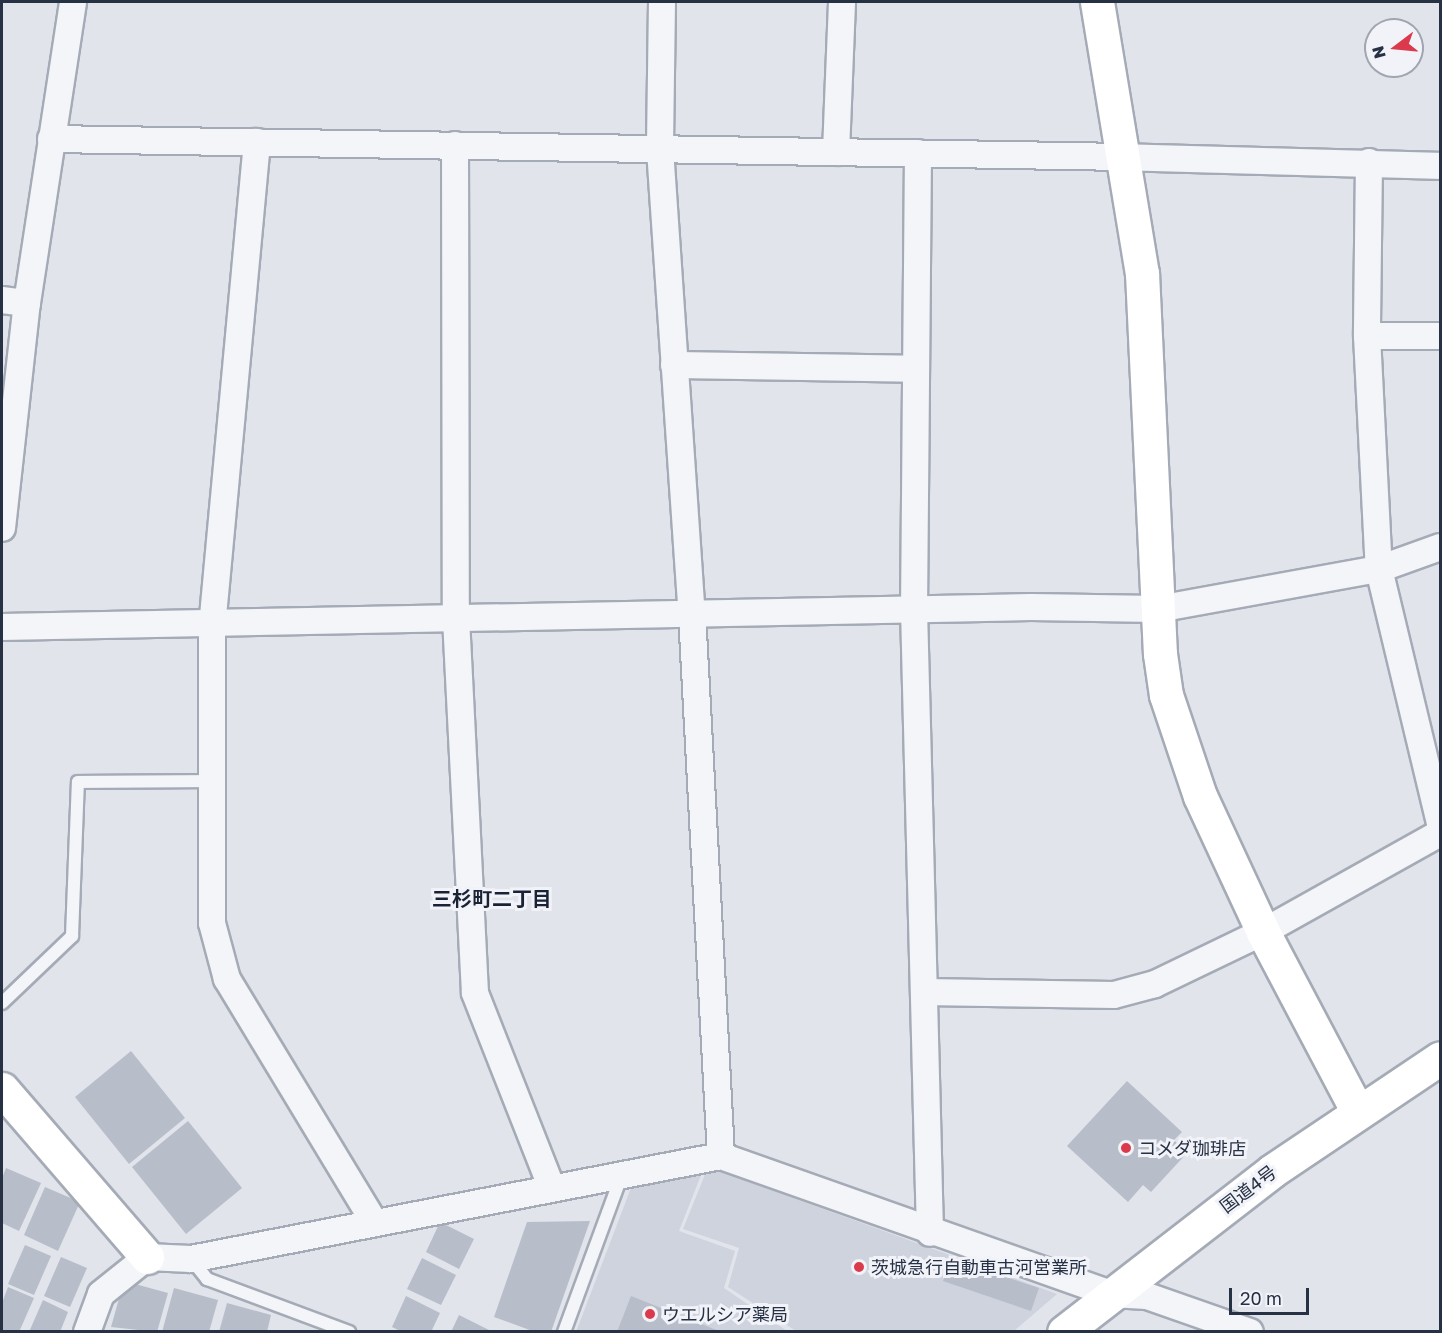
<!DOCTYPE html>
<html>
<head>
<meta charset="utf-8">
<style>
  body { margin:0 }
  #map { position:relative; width:1442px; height:1333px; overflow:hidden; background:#e1e4eb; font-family:"Golos Text","Noto Sans JP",sans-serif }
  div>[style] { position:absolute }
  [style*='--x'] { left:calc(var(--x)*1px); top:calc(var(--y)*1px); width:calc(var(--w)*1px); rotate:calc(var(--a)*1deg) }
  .built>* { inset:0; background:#ced3dd }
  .building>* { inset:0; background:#b7bdc9 }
  .roads { filter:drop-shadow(2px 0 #a5abb6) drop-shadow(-2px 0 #a5abb6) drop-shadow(0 2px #a5abb6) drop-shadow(0 -2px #a5abb6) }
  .lane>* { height:12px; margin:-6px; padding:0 6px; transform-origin:6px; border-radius:6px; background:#f4f5f9 }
  .street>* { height:26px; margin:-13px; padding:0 13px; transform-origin:13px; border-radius:13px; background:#f4f5f9 }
  .secondary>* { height:33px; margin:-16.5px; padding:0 16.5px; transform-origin:16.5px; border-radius:16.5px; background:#fff }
  .highway>* { height:33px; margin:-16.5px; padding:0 16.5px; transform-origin:16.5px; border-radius:16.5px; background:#fff }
  .dots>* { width:16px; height:16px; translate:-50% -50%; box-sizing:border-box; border:3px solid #f1f3f8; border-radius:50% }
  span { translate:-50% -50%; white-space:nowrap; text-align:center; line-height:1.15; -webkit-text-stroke:6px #f1f3f8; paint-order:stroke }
  .poi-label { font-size:18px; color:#273144 }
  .left { translate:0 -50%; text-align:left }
  .street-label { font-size:18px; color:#273144 }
  .neighbourhood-label { font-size:20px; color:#1a2235; font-weight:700 }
  .frame { position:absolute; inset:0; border:3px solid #273144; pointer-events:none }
  .north { position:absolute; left:1364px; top:18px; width:60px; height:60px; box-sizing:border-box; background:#f1f3f8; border:2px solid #a0a5b0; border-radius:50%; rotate:254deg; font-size:16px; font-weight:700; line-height:24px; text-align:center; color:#273144 }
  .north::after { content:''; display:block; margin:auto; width:21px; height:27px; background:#db3a4c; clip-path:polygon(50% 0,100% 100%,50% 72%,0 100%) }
  .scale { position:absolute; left:1229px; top:1288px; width:80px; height:27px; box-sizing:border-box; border:3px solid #273144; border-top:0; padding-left:8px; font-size:18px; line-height:21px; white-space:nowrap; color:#273144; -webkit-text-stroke:4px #f1f3f8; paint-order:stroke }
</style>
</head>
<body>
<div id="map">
  <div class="built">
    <div style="clip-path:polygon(708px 1167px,1057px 1294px,1014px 1331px,796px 1331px,728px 1287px,739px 1248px,683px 1229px)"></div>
    <div style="clip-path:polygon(703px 1170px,679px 1231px,735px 1251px,724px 1288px,787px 1331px,576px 1332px,634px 1180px)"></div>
  </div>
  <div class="building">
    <div style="clip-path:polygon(131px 1051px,185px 1118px,129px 1164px,75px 1097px)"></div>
    <div style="clip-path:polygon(1127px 1081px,1182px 1132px,1174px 1140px,1187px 1153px,1151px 1192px,1143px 1185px,1128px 1202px,1067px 1146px)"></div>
    <div style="clip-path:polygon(188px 1121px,242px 1188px,186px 1234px,132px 1167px)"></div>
    <div style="clip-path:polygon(6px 1168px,41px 1183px,19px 1231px,2px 1223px,2px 1178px)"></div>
    <div style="clip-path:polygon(45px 1187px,80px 1202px,58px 1251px,24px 1235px)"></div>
    <div style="clip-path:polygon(590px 1221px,551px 1332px,535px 1332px,494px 1317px,527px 1222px)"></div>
    <div style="clip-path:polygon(440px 1222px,474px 1239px,459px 1269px,426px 1252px)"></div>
    <div style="clip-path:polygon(25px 1245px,51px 1256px,34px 1295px,8px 1284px)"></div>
    <div style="clip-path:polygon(61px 1257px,87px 1268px,70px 1307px,44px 1296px)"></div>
    <div style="clip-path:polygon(422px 1258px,456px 1275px,441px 1305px,407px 1289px)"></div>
    <div style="clip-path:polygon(960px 1262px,1039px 1288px,1031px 1311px,943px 1281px,947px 1271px,956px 1274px)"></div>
    <div style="clip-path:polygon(124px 1281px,168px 1293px,157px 1332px,111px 1327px)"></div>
    <div style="clip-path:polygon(8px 1287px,34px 1298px,19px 1332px,2px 1331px,2px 1303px)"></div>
    <div style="clip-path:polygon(174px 1288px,218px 1300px,209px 1332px,162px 1332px)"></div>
    <div style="clip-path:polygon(406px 1296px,440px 1313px,431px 1332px,402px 1332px,392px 1327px)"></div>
    <div style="clip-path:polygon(631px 1296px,719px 1331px,719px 1332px,617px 1332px)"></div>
    <div style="clip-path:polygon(43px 1300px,68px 1312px,60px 1332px,29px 1332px)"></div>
    <div style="clip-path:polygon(227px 1303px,271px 1315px,267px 1332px,219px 1332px)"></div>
    <div style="clip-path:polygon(459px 1315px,493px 1332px,451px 1332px)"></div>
  </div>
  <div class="roads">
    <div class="lane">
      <div style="--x:2;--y:1003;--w:97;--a:-43.7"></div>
      <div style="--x:72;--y:936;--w:154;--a:-87.8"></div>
      <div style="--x:78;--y:782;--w:133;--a:-0.4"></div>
      <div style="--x:191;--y:1259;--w:26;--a:51"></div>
      <div style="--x:207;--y:1279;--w:152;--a:20.5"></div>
      <div style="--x:564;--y:1332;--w:168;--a:-69.8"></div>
    </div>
    <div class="street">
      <div style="--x:662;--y:2;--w:147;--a:90.8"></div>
      <div style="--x:660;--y:149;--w:465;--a:86.1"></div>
      <div style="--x:692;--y:613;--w:544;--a:86.94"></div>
      <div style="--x:51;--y:139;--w:1070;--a:0.96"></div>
      <div style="--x:1121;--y:157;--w:319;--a:1.6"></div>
      <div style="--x:257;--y:142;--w:483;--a:95.3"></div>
      <div style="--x:212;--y:623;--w:300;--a:90"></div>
      <div style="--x:212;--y:923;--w:58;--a:75"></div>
      <div style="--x:227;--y:979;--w:285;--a:58.8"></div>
      <div style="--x:455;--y:145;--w:473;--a:89.9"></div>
      <div style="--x:456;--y:618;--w:375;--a:87.1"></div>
      <div style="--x:475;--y:993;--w:207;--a:68.5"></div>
      <div style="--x:836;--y:152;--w:150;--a:-87.7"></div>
      <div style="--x:918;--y:153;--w:456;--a:90.5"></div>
      <div style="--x:914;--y:609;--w:624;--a:88.53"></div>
      <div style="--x:1369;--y:162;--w:174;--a:90.7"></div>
      <div style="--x:1367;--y:336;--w:233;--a:87.1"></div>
      <div style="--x:1379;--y:569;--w:262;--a:76.5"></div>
      <div style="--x:2;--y:300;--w:25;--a:7"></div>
      <div style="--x:1367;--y:336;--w:73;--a:0"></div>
      <div style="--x:674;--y:365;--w:242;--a:0.9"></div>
      <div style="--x:2;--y:528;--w:226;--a:-83.7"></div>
      <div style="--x:27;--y:303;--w:304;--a:-81.3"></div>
      <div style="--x:2;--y:627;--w:1029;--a:-1.11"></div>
      <div style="--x:1031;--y:607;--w:127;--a:0.9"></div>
      <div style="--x:1158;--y:609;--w:225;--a:-10.3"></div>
      <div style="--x:1379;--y:569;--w:65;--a:-19.8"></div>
      <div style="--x:924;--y:992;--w:190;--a:0.9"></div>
      <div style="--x:1114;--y:995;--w:42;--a:-15"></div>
      <div style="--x:1155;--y:984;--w:120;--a:-25.7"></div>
      <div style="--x:1263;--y:932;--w:203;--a:-29.2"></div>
      <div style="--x:87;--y:1332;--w:40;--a:-69.8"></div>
      <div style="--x:101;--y:1294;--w:59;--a:-38.8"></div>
      <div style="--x:147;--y:1257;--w:44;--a:2.6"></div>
      <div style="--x:191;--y:1259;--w:540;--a:-11"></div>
      <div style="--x:721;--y:1156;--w:413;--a:19.5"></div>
      <div style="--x:1110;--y:1294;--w:37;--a:3"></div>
      <div style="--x:1147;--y:1296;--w:109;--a:19.3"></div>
    </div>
    <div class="secondary">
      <div style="--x:1097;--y:2;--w:275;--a:80.6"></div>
      <div style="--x:1142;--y:273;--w:381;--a:87.3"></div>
      <div style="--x:1160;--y:654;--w:41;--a:81.7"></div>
      <div style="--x:1166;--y:695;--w:107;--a:71.4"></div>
      <div style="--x:1200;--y:796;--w:150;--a:65.1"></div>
      <div style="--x:1263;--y:932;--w:201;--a:62.2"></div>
      <div style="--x:2;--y:1089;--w:222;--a:49.2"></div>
    </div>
    <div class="highway">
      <div style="--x:1064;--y:1332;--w:263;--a:-37.7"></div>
      <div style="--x:1272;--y:1171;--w:202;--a:-33.9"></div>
    </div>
  </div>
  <div class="dots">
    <div style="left:1126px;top:1148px;background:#db3a4c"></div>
    <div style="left:859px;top:1267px;background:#db3a4c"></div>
    <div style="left:650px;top:1314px;background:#db3a4c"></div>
  </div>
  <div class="poi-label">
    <span class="left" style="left:1138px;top:1148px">コメダ珈琲店</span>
    <span class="left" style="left:871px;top:1267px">茨城急行自動車古河営業所</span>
    <span class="left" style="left:662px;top:1314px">ウエルシア薬局</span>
  </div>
  <div class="street-label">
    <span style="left:1248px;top:1189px;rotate:-37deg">国道4号</span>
  </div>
  <div class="neighbourhood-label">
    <span style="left:492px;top:898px">三杉町二丁目</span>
  </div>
  <div class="frame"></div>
  <div class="north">N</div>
  <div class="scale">20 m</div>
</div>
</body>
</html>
